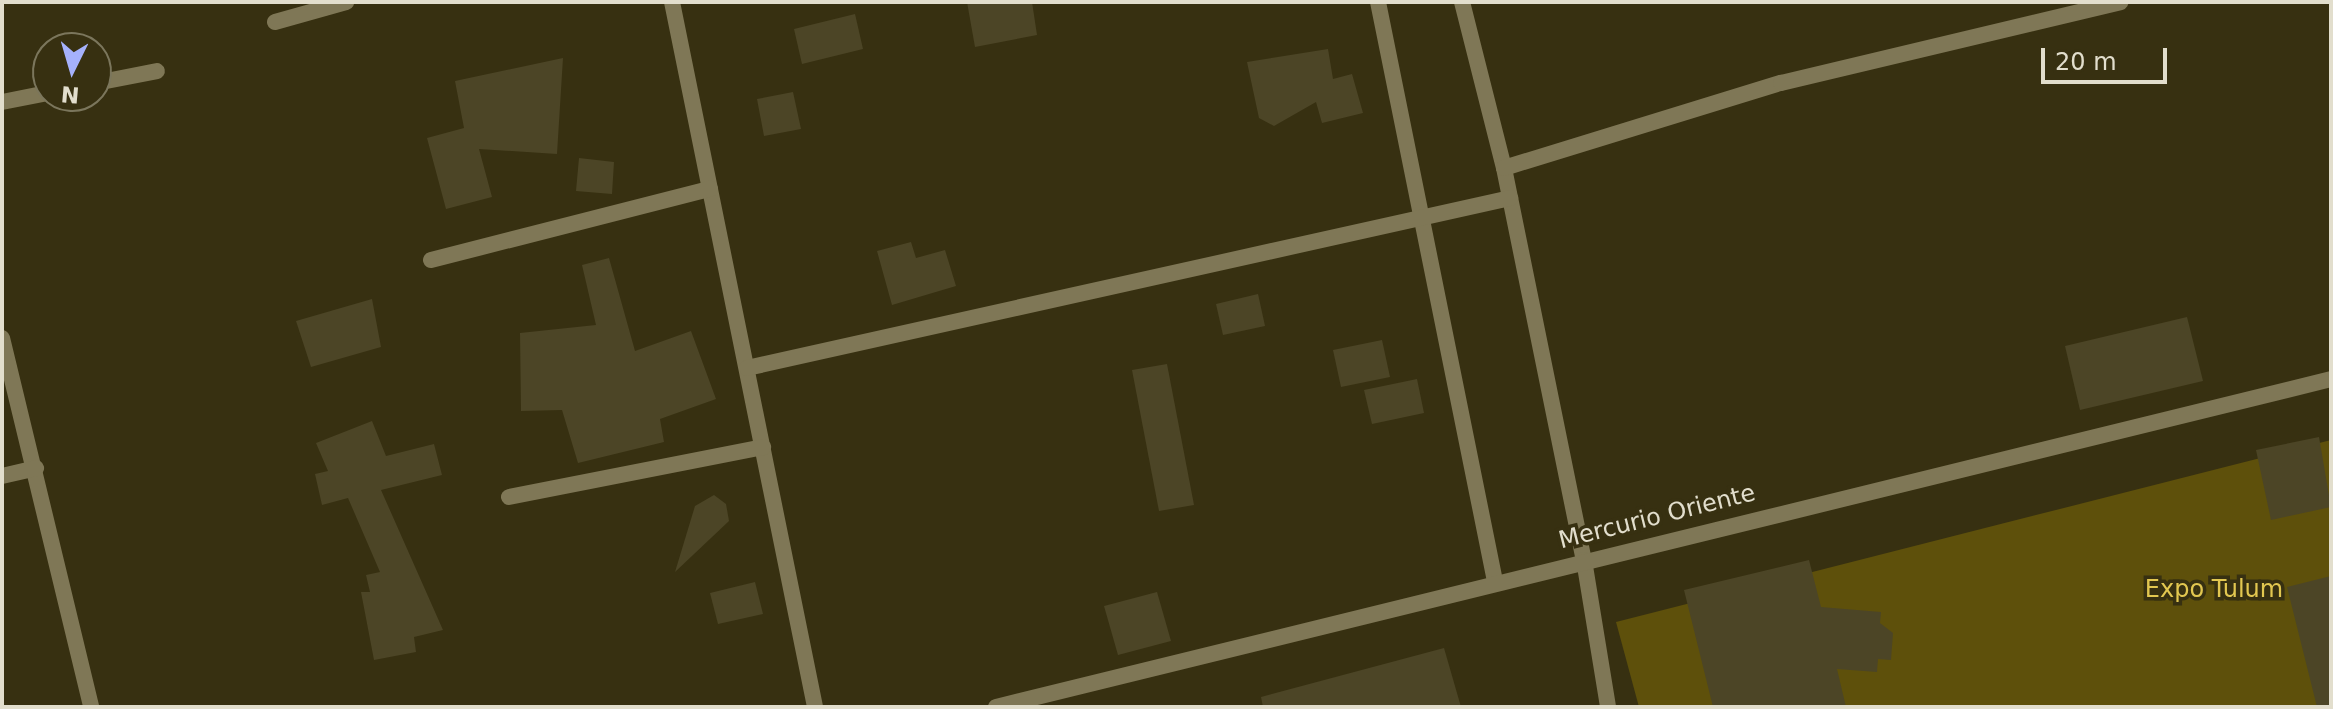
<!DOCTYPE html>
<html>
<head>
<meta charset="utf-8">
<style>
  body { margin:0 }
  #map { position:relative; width:2333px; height:709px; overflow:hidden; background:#373011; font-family:"DejaVu Sans",sans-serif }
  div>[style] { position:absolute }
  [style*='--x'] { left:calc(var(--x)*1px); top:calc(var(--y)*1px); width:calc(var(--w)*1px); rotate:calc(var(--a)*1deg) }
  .green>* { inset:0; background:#5e500b }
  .building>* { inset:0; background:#4c4526 }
  .minor>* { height:16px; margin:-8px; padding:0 8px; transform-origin:8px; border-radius:8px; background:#7f7756 }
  span { translate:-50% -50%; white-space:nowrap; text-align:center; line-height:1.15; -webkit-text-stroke:7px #373011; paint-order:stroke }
  .street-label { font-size:24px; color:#e2decd }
  .park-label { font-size:24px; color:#e2c750 }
  .frame { position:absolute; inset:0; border:4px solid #e2decd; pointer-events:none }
  .north { position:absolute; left:32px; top:32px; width:80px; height:80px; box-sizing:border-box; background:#373011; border:2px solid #7b765c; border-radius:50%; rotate:185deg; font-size:22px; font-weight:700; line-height:32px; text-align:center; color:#e2decd }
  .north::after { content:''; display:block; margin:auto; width:28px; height:36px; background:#a5b1fc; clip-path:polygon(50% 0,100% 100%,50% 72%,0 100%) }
  .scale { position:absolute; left:2041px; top:48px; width:126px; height:36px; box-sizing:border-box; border:4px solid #e2decd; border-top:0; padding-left:10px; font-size:24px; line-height:28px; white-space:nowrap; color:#e2decd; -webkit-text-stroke:6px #373011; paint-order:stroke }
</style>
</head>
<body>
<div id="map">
  <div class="green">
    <div style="clip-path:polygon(2331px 440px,2331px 707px,1639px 707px,1616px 622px)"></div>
  </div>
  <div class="building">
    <div style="clip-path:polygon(967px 2px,1032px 2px,1037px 35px,975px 47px)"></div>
    <div style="clip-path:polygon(855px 14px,863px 49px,802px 64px,794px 29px)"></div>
    <div style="clip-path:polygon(1328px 49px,1333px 79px,1352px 74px,1363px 113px,1322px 123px,1316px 102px,1274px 126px,1259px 118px,1247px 62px)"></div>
    <div style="clip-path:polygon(563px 58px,557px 154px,479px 149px,492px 197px,446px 209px,427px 138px,464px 128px,455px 81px)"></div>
    <div style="clip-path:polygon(793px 92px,801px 129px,764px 136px,757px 99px)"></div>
    <div style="clip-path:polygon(579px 158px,614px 162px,612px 194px,576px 191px)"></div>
    <div style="clip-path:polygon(911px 242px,916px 258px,945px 250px,956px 286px,892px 305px,877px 251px)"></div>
    <div style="clip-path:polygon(609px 258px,635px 351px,691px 331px,716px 399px,660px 419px,664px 442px,578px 463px,562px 410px,521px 411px,520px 333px,596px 325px,582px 265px)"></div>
    <div style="clip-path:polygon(1258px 294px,1265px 326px,1223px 335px,1216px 304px)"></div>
    <div style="clip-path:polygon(372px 299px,381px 347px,311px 367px,296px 321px)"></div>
    <div style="clip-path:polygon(2187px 317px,2203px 381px,2080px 410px,2065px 346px)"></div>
    <div style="clip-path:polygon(1382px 340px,1390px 377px,1341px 387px,1333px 350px)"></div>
    <div style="clip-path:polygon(1167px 364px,1194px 505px,1159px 511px,1132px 370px)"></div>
    <div style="clip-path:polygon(1417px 379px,1424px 413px,1372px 424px,1364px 390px)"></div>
    <div style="clip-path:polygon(372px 421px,386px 456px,434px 444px,442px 475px,381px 490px,443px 630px,414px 637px,416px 652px,374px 660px,361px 592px,370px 592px,366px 575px,380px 572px,348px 498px,322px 505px,315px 474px,328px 471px,316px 443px)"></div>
    <div style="clip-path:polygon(2319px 437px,2331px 507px,2271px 520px,2256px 450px)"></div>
    <div style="clip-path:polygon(714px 495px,726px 504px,729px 521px,675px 572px,695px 506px)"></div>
    <div style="clip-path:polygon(1809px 560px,1821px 607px,1881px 612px,1880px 623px,1893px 633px,1891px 660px,1878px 659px,1877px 672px,1837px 669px,1846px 707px,1713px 707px,1684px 590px)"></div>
    <div style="clip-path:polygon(2331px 576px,2331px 707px,2317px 707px,2287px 587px)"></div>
    <div style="clip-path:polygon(755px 582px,763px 614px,718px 624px,710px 593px)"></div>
    <div style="clip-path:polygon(1157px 592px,1171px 641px,1118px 655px,1104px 606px)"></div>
    <div style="clip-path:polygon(1444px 648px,1461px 707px,1263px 707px,1261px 697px)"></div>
  </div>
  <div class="minor">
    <div style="--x:672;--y:2;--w:719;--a:78.53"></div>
    <div style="--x:1378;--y:2;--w:591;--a:78.58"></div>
    <div style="--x:1462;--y:2;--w:171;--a:75.8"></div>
    <div style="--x:1504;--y:168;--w:400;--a:78.5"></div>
    <div style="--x:1584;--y:560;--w:149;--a:80.7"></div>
    <div style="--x:275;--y:22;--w:74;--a:-15.7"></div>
    <div style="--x:96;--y:83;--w:62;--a:-11.1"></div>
    <div style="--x:2;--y:102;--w:47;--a:-11.1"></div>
    <div style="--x:1504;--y:168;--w:290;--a:-17.1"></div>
    <div style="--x:1781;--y:83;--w:349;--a:-13.4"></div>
    <div style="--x:431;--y:260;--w:288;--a:-14.3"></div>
    <div style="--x:2;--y:338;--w:380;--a:76.4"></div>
    <div style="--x:747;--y:368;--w:782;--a:-12.56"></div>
    <div style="--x:2;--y:476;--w:35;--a:-13"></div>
    <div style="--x:509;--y:497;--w:259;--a:-11.1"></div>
    <div style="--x:996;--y:707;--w:1375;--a:-13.8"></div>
  </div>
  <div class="street-label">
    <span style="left:1657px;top:517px;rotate:-14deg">Mercurio Oriente</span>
  </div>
  <div class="park-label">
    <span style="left:2214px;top:590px">Expo Tulum</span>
  </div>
  <div class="frame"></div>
  <div class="north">N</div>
  <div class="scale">20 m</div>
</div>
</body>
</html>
